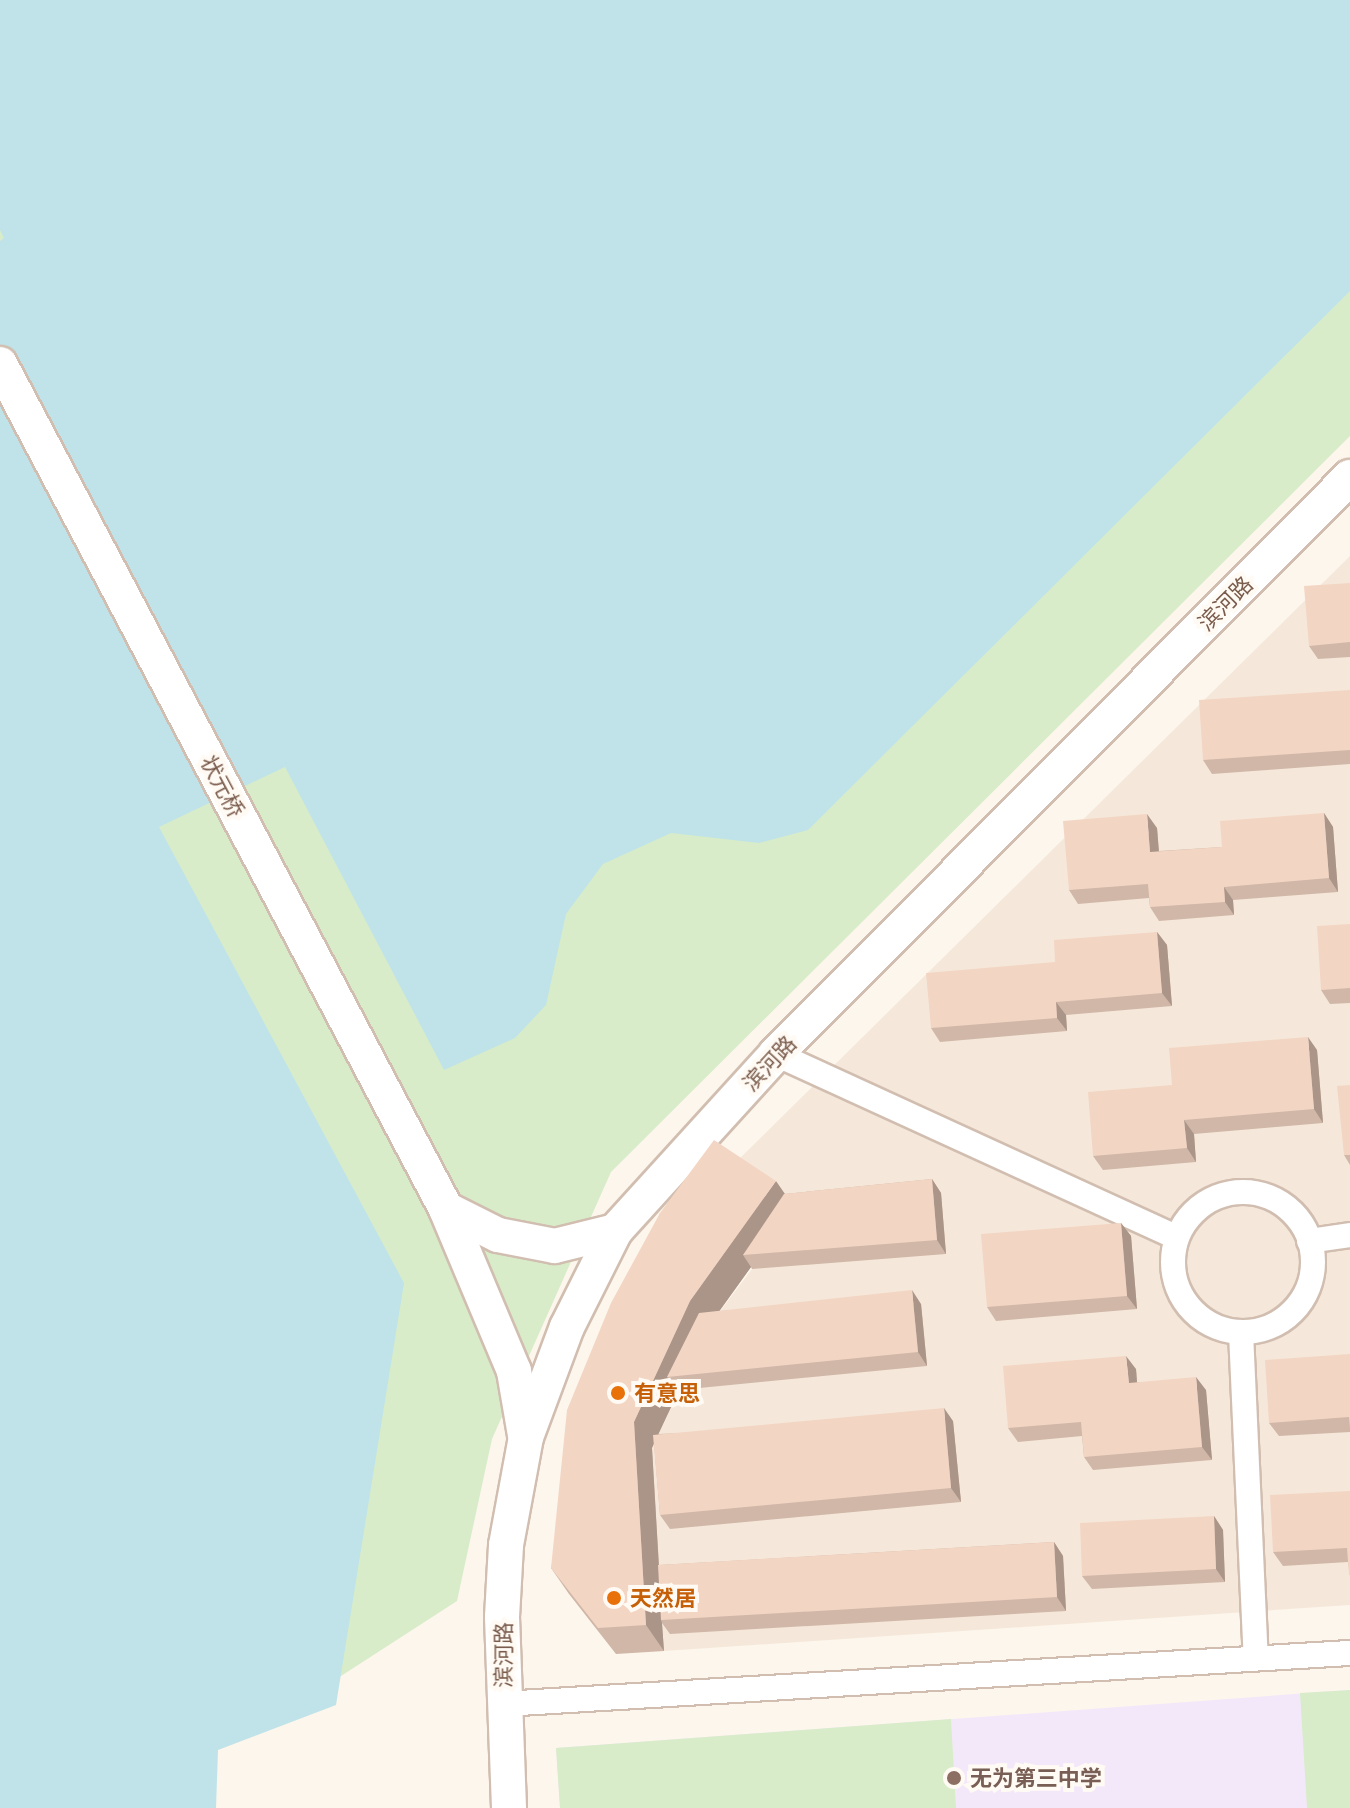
<!DOCTYPE html>
<html>
<head>
<meta charset="utf-8">
<style>
  body { margin:0 }
  #map { position:relative; width:1350px; height:1808px; overflow:hidden; background:#fdf6ec; font-family:Lato,"Noto Sans SC",sans-serif }
  div>[style] { position:absolute }
  [style*='--x'] { left:calc(var(--x)*1px); top:calc(var(--y)*1px); width:calc(var(--w)*1px); rotate:calc(var(--a)*1deg) }
  .residential>* { inset:0; background:#f5e8da }
  .education>* { inset:0; background:#f3e8fa }
  .green>* { inset:0; background:#d8ecc9 }
  .water>* { inset:0; background:#bfe3e8 }
  .roads { filter:drop-shadow(2px 0 #d1beb0) drop-shadow(-2px 0 #d1beb0) drop-shadow(0 2px #d1beb0) drop-shadow(0 -2px #d1beb0) }
  .street>* { height:24px; margin:-12px; padding:0 12px; transform-origin:12px; border-radius:12px; background:#fff }
  .street>.ring { margin:-12px; padding:0; box-sizing:content-box; background:none; border:24px solid #fff; border-radius:50% }
  .secondary>* { height:34px; margin:-17px; padding:0 17px; transform-origin:17px; border-radius:17px; background:#fff }
  .wall>* { inset:0; background:#d1b7a8 }
  .shaded-wall>* { inset:0; background:#aa9588 }
  .building>* { inset:0; background:#f3d5c3 }
  .dots>* { width:22px; height:22px; translate:-50% -50%; box-sizing:border-box; border:4px solid #fffaf3; border-radius:50% }
  span { translate:-50% -50%; white-space:nowrap; text-align:center; line-height:1.15; -webkit-text-stroke:8px #fffaf3; paint-order:stroke }
  .street-label { font-size:22px; color:#7a5c4d }
  .food-label { font-size:22px; color:#c56008; font-weight:700 }
  .left { translate:0 -50%; text-align:left }
  .education-label { font-size:22px; color:#785e54; font-weight:700 }
</style>
</head>
<body>
<div id="map">
  <div class="residential">
    <div style="clip-path:polygon(1350px 556px,1350px 1605px,664px 1651px,652px 1448px,708px 1327px,752px 1269px,732px 1166px)"></div>
  </div>
  <div class="education">
    <div style="clip-path:polygon(1350px 1690px,1350px 1808px,560px 1808px,556px 1748px)"></div>
  </div>
  <div class="green">
    <div style="clip-path:polygon(0 0,1350px 0,1350px 436px,611px 1172px,492px 1439px,457px 1601px,324px 1687px,0 1021px)"></div>
    <div style="clip-path:polygon(1350px 1690px,1350px 1808px,1307px 1808px,1300px 1693px)"></div>
    <div style="clip-path:polygon(951px 1719px,956px 1808px,560px 1808px,556px 1748px)"></div>
  </div>
  <div class="water">
    <div style="clip-path:polygon(0 0,1350px 0,1350px 291px,808px 830px,759px 843px,671px 833px,603px 864px,566px 914px,546px 1005px,515px 1038px,444px 1070px,285px 767px,159px 827px,404px 1283px,336px 1705px,218px 1750px,216px 1808px,0 1808px,0 241px,4px 238px,0 230px)"></div>
  </div>
  <div class="roads">
    <div class="street">
      <div style="--x:776;--y:1054;--w:440;--a:24.6"></div>
      <div class="ring" style="left:1173px;top:1192px;width:116px;height:116px"></div>
      <div style="--x:1309;--y:1241;--w:41;--a:-8.3"></div>
      <div style="--x:1241;--y:1333;--w:325;--a:87.4"></div>
      <div style="--x:503;--y:1704;--w:849;--a:-3.45"></div>
    </div>
    <div class="secondary">
      <div style="--x:0;--y:364;--w:955;--a:62.17"></div>
      <div style="--x:525;--y:1435;--w:65;--a:-99.8"></div>
      <div style="--x:514;--y:1371;--w:176;--a:-112.8"></div>
      <div style="--x:446;--y:1209;--w:58;--a:26.6"></div>
      <div style="--x:498;--y:1235;--w:58;--a:10.9"></div>
      <div style="--x:555;--y:1246;--w:62;--a:-14"></div>
      <div style="--x:509;--y:1808;--w:191;--a:-92.1"></div>
      <div style="--x:502;--y:1617;--w:72;--a:-86.8"></div>
      <div style="--x:506;--y:1545;--w:110;--a:-79.5"></div>
      <div style="--x:526;--y:1437;--w:117;--a:-69.6"></div>
      <div style="--x:567;--y:1327;--w:107;--a:-63.4"></div>
      <div style="--x:615;--y:1231;--w:239;--a:-47.7"></div>
      <div style="--x:776;--y:1054;--w:814;--a:-45.15"></div>
    </div>
  </div>
  <div class="wall">
    <div style="clip-path:polygon(1350px 583px,1350px 657px,1318px 659px,1309px 646px)"></div>
    <div style="clip-path:polygon(1350px 690px,1350px 764px,1212px 774px,1203px 760px)"></div>
    <div style="clip-path:polygon(1324px 813px,1333px 827px,1338px 892px,1233px 900px,1234px 915px,1159px 921px,1150px 907px,1149px 898px,1078px 904px,1069px 890px,1157px 828px,1159px 851px,1222px 847px)"></div>
    <div style="clip-path:polygon(1350px 924px,1350px 1003px,1330px 1004px,1321px 990px)"></div>
    <div style="clip-path:polygon(1157px 932px,1167px 945px,1172px 1006px,1066px 1015px,1067px 1031px,940px 1042px,931px 1028px,1055px 962px)"></div>
    <div style="clip-path:polygon(1317px 1050px,1323px 1123px,1194px 1134px,1196px 1162px,1103px 1170px,1093px 1156px)"></div>
    <div style="clip-path:polygon(1350px 1085px,1350px 1165px,1344px 1155px)"></div>
    <div style="clip-path:polygon(932px 1179px,941px 1193px,946px 1254px,752px 1269px,751px 1267px,719px 1311px,921px 1304px,927px 1366px,679px 1390px,658px 1434px,953px 1421px,961px 1502px,670px 1529px,660px 1515px,654px 1443px,652px 1448px,659px 1565px,1054px 1542px,1063px 1556px,1066px 1611px,670px 1634px,662px 1623px,664px 1651px,616px 1654px,569px 1594px,551px 1568px,660px 1213px,784px 1194px)"></div>
    <div style="clip-path:polygon(1121px 1223px,1131px 1236px,1137px 1309px,996px 1321px,987px 1307px)"></div>
    <div style="clip-path:polygon(1350px 1354px,1350px 1432px,1279px 1436px,1269px 1423px)"></div>
    <div style="clip-path:polygon(1136px 1369px,1137px 1382px,1206px 1390px,1212px 1460px,1093px 1470px,1084px 1457px,1082px 1436px,1018px 1442px,1008px 1428px)"></div>
    <div style="clip-path:polygon(1350px 1491px,1350px 1576px,1348px 1562px,1283px 1566px,1273px 1552px)"></div>
    <div style="clip-path:polygon(1214px 1516px,1223px 1530px,1225px 1582px,1092px 1589px,1082px 1576px)"></div>
  </div>
  <div class="shaded-wall">
    <div style="clip-path:polygon(1324px 813px,1333px 827px,1338px 892px,1329px 878px)"></div>
    <div style="clip-path:polygon(1147px 814px,1157px 828px,1160px 866px,1150px 852px)"></div>
    <div style="clip-path:polygon(1224px 887px,1233px 900px,1234px 915px,1225px 902px)"></div>
    <div style="clip-path:polygon(1157px 932px,1167px 945px,1172px 1006px,1162px 993px)"></div>
    <div style="clip-path:polygon(1056px 1002px,1066px 1015px,1067px 1031px,1057px 1018px)"></div>
    <div style="clip-path:polygon(1308px 1037px,1317px 1050px,1323px 1123px,1314px 1109px)"></div>
    <div style="clip-path:polygon(1184px 1120px,1194px 1134px,1196px 1162px,1187px 1148px)"></div>
    <div style="clip-path:polygon(932px 1179px,941px 1193px,946px 1254px,937px 1240px)"></div>
    <div style="clip-path:polygon(776px 1181px,794px 1207px,743px 1255px,751px 1267px,708px 1327px,667px 1377px,677px 1390px,679px 1390px,652px 1448px,662px 1620px,661px 1620px,662px 1623px,664px 1651px,646px 1625px,634px 1422px,690px 1301px)"></div>
    <div style="clip-path:polygon(1121px 1223px,1131px 1236px,1137px 1309px,1127px 1296px)"></div>
    <div style="clip-path:polygon(912px 1290px,921px 1304px,927px 1366px,918px 1352px)"></div>
    <div style="clip-path:polygon(1126px 1356px,1136px 1369px,1138px 1396px,1129px 1383px)"></div>
    <div style="clip-path:polygon(1196px 1377px,1206px 1390px,1212px 1460px,1202px 1447px)"></div>
    <div style="clip-path:polygon(944px 1408px,953px 1421px,961px 1502px,951px 1488px)"></div>
    <div style="clip-path:polygon(1214px 1516px,1223px 1530px,1225px 1582px,1216px 1569px)"></div>
    <div style="clip-path:polygon(1054px 1542px,1063px 1556px,1066px 1611px,1057px 1597px)"></div>
  </div>
  <div class="building">
    <div style="clip-path:polygon(1350px 583px,1350px 642px,1309px 646px,1304px 586px)"></div>
    <div style="clip-path:polygon(1350px 690px,1350px 750px,1203px 760px,1199px 700px)"></div>
    <div style="clip-path:polygon(1324px 813px,1329px 878px,1224px 887px,1225px 902px,1150px 907px,1148px 884px,1069px 890px,1063px 821px,1147px 814px,1150px 852px,1222px 847px,1220px 821px)"></div>
    <div style="clip-path:polygon(1350px 924px,1350px 988px,1321px 990px,1317px 926px)"></div>
    <div style="clip-path:polygon(1157px 932px,1162px 993px,1056px 1002px,1057px 1018px,931px 1028px,926px 973px,1055px 962px,1054px 940px)"></div>
    <div style="clip-path:polygon(1308px 1037px,1314px 1109px,1184px 1120px,1187px 1148px,1093px 1156px,1088px 1092px,1172px 1085px,1169px 1048px)"></div>
    <div style="clip-path:polygon(1350px 1085px,1350px 1155px,1344px 1155px,1337px 1086px)"></div>
    <div style="clip-path:polygon(714px 1140px,776px 1181px,690px 1301px,634px 1422px,646px 1625px,598px 1628px,551px 1568px,567px 1410px,611px 1303px,660px 1213px)"></div>
    <div style="clip-path:polygon(932px 1179px,937px 1240px,743px 1255px,784px 1194px)"></div>
    <div style="clip-path:polygon(1121px 1223px,1127px 1296px,987px 1307px,981px 1234px)"></div>
    <div style="clip-path:polygon(912px 1290px,918px 1352px,667px 1377px,699px 1313px)"></div>
    <div style="clip-path:polygon(1350px 1354px,1350px 1428px,1349px 1417px,1269px 1423px,1265px 1360px)"></div>
    <div style="clip-path:polygon(1126px 1356px,1129px 1383px,1196px 1377px,1202px 1447px,1084px 1457px,1081px 1422px,1008px 1428px,1003px 1366px)"></div>
    <div style="clip-path:polygon(944px 1408px,951px 1488px,660px 1515px,653px 1435px)"></div>
    <div style="clip-path:polygon(1350px 1491px,1350px 1575px,1349px 1575px,1347px 1548px,1273px 1552px,1270px 1495px)"></div>
    <div style="clip-path:polygon(1214px 1516px,1216px 1569px,1082px 1576px,1080px 1523px)"></div>
    <div style="clip-path:polygon(1054px 1542px,1057px 1597px,661px 1620px,658px 1565px)"></div>
  </div>
  <div class="dots">
    <div style="left:618px;top:1393px;background:#e8710a"></div>
    <div style="left:614px;top:1598px;background:#e8710a"></div>
    <div style="left:954px;top:1778px;background:#8d6e63"></div>
  </div>
  <div class="street-label">
    <span style="left:1225px;top:603px;rotate:-45deg">滨河路</span>
    <span style="left:223px;top:786px;rotate:62deg">状元桥</span>
    <span style="left:769px;top:1063px;rotate:-47deg">滨河路</span>
    <span style="left:503px;top:1655px;rotate:-90deg">滨河路</span>
  </div>
  <div class="food-label">
    <span class="left" style="left:634px;top:1393px">有意思</span>
    <span class="left" style="left:630px;top:1598px">天然居</span>
  </div>
  <div class="education-label">
    <span class="left" style="left:970px;top:1778px">无为第三中学</span>
  </div>
</div>
</body>
</html>
